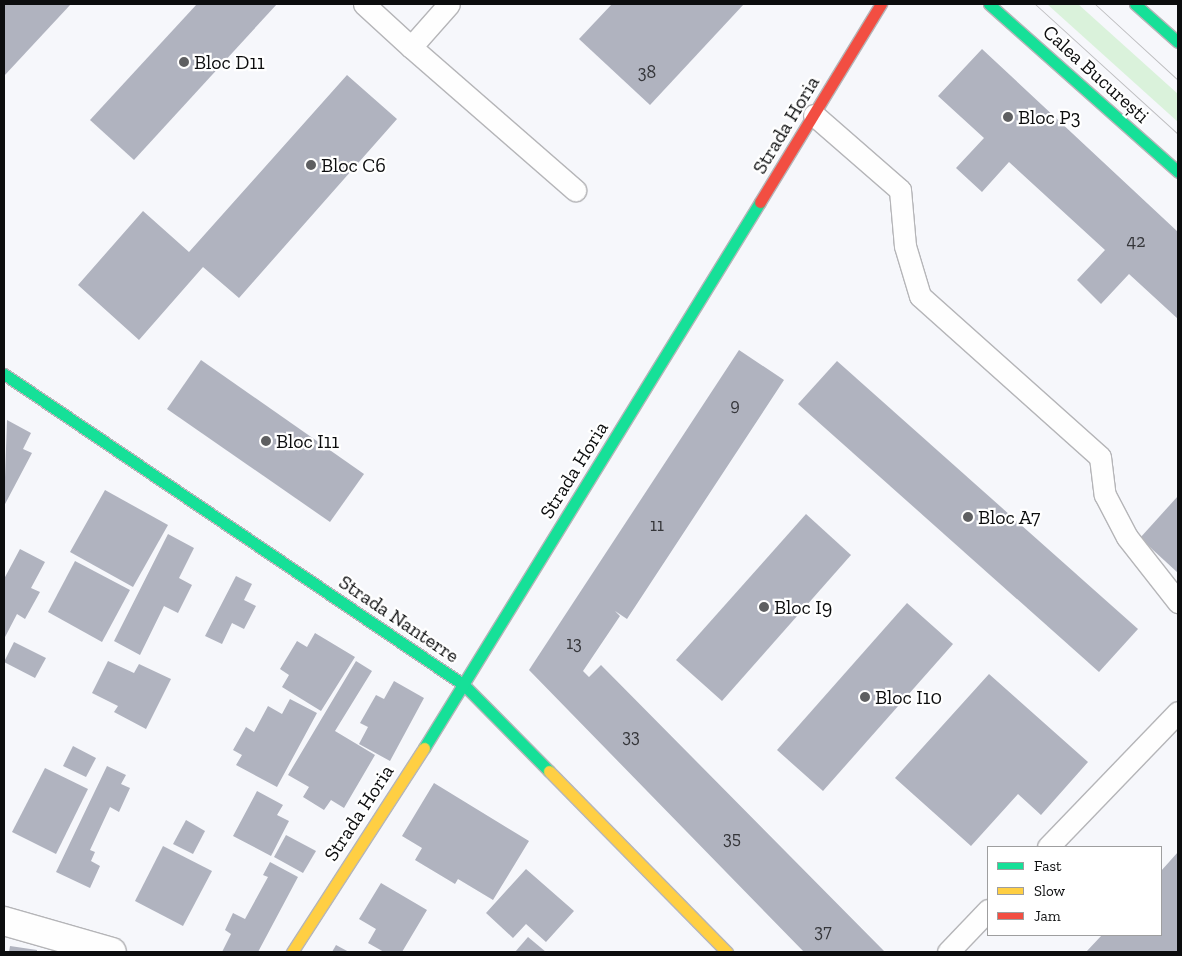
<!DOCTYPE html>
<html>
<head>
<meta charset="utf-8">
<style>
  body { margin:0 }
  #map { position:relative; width:1182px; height:956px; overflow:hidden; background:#f6f7fb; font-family:"Zilla Slab",serif }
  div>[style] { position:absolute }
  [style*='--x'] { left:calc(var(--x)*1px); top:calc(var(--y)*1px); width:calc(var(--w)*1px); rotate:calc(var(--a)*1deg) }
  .green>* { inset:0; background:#daf2db }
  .building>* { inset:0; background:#b0b3bf }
  .roads { filter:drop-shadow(1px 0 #b5b5b8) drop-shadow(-1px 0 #b5b5b8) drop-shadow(0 1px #b5b5b8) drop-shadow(0 -1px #b5b5b8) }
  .lane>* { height:21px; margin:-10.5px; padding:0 10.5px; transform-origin:10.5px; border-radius:10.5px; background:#fefefe }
  .street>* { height:28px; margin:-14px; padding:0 14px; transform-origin:14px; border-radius:14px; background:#fefefe }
  .fast>* { height:11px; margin:-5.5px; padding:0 5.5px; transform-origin:5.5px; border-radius:5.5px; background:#16e098 }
  .slow>* { height:11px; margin:-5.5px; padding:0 5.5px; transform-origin:5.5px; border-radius:5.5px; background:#ffcf43 }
  .jam>* { height:11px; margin:-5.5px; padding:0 5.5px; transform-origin:5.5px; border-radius:5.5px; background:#f24e42 }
  .tram>* { height:1px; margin:-0.5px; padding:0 0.5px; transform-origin:0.5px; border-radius:0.5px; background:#bdbdbf }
  .dots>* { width:14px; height:14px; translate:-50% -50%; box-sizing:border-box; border:2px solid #fff; border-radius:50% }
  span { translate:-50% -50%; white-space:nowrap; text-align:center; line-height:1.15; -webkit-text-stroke:4.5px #fff; paint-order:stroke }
  .number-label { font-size:18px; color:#35363a }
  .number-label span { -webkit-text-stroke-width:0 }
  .poi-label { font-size:20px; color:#0c0d0e }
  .left { translate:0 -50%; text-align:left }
  .street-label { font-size:20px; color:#0c0d0e }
  .frame { position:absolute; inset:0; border:5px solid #0c0d0e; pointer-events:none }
  .legend { position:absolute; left:987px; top:846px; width:175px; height:90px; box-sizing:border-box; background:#fff; border:1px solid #9e9e9f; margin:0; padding:6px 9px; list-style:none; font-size:15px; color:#0c0d0e }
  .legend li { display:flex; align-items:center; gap:10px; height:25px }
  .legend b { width:25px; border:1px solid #9e9e9f }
</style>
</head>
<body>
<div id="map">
  <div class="green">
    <div style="clip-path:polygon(1047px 4px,1078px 4px,1178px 94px,1178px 122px)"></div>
  </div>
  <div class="building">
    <div style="clip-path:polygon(4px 4px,71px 4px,4px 76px)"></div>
    <div style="clip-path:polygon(197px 4px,277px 4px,134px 160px,90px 120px)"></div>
    <div style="clip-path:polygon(612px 4px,744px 4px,650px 105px,579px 39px)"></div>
    <div style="clip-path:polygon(982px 49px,1178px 232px,1178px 319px,1129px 274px,1101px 304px,1077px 280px,1105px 250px,1009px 162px,982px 192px,956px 168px,984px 138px,938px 96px)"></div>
    <div style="clip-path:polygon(347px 75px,397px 119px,239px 298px,203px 267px,139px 340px,78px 285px,143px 211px,189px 252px)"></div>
    <div style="clip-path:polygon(739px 350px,784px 380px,627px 619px,615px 611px,620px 616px,583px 671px,589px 677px,601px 665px,885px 952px,804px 952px,529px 670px)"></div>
    <div style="clip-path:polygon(201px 360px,364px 474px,330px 522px,167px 409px)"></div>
    <div style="clip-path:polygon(837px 361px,1138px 629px,1099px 672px,798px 404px)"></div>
    <div style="clip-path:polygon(7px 420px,31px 433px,23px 449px,32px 453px,4px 506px)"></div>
    <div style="clip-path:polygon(105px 490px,168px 525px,133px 587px,70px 552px)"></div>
    <div style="clip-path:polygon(1178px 496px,1178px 573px,1140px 538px)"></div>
    <div style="clip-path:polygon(806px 514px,851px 555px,722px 701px,676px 660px)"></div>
    <div style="clip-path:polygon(168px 534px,194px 548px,179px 578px,192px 585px,178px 613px,164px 606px,140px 655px,114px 641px)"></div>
    <div style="clip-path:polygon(20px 549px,45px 562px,31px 588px,40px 592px,25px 619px,17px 614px,4px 639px,4px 579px)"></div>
    <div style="clip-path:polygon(75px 561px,130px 590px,102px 642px,48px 612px)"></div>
    <div style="clip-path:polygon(236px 576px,252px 584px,244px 600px,256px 606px,244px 629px,232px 623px,222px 644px,205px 636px)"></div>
    <div style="clip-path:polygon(907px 603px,953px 644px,823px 791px,777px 750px)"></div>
    <div style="clip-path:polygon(315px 633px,355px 657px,321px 711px,282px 687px,289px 675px,280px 669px,297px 641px,307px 647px)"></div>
    <div style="clip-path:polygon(14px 642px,46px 658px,35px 678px,4px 662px)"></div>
    <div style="clip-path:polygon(108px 661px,134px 673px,139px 664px,171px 679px,146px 729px,114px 712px,118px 706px,92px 693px)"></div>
    <div style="clip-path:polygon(356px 661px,372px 671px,335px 731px,375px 755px,344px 808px,331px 800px,324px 810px,303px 797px,309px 787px,288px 775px)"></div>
    <div style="clip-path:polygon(989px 674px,1088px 762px,1041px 815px,1018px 794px,971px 846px,895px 778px)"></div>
    <div style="clip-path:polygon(394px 681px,424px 698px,390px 761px,359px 744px,368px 727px,360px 723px,376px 695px,384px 699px)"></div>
    <div style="clip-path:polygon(290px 699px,317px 713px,277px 787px,236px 765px,242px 755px,233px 750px,246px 727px,254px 732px,268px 706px,282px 714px)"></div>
    <div style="clip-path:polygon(73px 746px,96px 758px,86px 777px,63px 766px)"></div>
    <div style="clip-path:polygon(107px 766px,126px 775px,121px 784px,130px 788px,119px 812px,110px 807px,90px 850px,95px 852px,91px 861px,100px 866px,90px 888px,56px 872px)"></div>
    <div style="clip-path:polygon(45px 768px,88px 789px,56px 854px,12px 832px)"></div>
    <div style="clip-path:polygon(434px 783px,529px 841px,493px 900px,458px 879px,455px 884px,415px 860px,422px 848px,402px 836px)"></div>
    <div style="clip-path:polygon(257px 791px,283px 805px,277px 815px,289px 821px,271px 856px,233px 836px)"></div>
    <div style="clip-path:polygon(186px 820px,205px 831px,193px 854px,173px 844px)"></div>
    <div style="clip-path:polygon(286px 835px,316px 851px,303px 873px,274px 857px)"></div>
    <div style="clip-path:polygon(163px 846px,212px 871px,183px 926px,135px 901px)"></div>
    <div style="clip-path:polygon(1178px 852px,1178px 951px,1086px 952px,1102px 935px,1161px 935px,1161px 871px)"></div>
    <div style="clip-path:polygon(270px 862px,298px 877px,258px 952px,222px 952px,231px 934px,225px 930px,233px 913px,245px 919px,268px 877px,263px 875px)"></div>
    <div style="clip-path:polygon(526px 869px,574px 911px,546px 942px,526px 924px,513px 938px,486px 913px)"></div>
    <div style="clip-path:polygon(381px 883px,427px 910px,402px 952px,384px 952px,368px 943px,376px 929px,359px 919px)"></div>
    <div style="clip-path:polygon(528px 937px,546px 952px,515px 952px)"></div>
    <div style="clip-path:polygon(336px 945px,349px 952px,332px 952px)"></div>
    <div style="clip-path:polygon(10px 946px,37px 950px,37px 952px,9px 952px)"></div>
  </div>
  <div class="roads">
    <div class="lane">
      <div style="--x:364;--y:4;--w:64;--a:42.5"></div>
      <div style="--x:411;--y:47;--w:57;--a:-48.5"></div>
      <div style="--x:411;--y:47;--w:218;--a:41.1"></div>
      <div style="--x:814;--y:115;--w:114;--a:41.1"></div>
      <div style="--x:900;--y:190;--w:56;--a:84.9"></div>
      <div style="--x:905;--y:246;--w:52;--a:73.3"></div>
      <div style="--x:920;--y:296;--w:241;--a:41.8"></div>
      <div style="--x:1100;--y:457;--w:38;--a:83"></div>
      <div style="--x:1105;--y:495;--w:47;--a:62.4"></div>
      <div style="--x:1127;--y:537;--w:83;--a:51.9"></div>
      <div style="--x:1048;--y:847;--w:187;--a:-46.1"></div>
      <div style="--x:948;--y:952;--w:58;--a:-46.4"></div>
    </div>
    <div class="street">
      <div style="--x:4;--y:921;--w:112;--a:16"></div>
    </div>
    <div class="fast">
      <div style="--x:989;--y:4;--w:253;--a:41.6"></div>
      <div style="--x:1135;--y:4;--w:57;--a:41.5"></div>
      <div style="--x:4;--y:374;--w:555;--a:34.06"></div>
      <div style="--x:464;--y:685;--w:121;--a:45.3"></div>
      <div style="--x:424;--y:748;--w:641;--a:-58.39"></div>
    </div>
    <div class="slow">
      <div style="--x:549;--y:771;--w:254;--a:45.5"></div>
      <div style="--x:292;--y:952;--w:243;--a:-57.1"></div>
    </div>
    <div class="jam">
      <div style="--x:760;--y:202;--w:232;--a:-58.6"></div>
    </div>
  </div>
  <div class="tram">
    <div style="--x:1035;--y:4;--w:193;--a:42.3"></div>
    <div style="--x:1095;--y:4;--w:113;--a:42.5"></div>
  </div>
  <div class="dots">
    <div style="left:184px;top:62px;background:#5e5f61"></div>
    <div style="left:1008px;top:117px;background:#5e5f61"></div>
    <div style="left:311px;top:165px;background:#5e5f61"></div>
    <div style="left:266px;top:441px;background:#5e5f61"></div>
    <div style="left:968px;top:517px;background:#5e5f61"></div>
    <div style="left:764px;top:607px;background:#5e5f61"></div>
    <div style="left:865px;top:697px;background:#5e5f61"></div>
  </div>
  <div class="number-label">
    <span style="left:647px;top:72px">38</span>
    <span style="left:1136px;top:241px">42</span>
    <span style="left:735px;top:405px">9</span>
    <span style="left:657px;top:525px">11</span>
    <span style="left:574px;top:643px">13</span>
    <span style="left:631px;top:736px">33</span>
    <span style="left:732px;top:838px">35</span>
    <span style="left:823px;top:931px">37</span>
  </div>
  <div class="poi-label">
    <span class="left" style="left:194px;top:62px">Bloc D11</span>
    <span class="left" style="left:1018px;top:117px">Bloc P3</span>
    <span class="left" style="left:321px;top:165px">Bloc C6</span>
    <span class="left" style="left:276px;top:441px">Bloc I11</span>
    <span class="left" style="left:978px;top:517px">Bloc A7</span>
    <span class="left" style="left:774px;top:607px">Bloc I9</span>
    <span class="left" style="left:875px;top:697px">Bloc I10</span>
  </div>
  <div class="street-label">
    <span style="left:1096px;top:74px;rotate:42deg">Calea București</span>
    <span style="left:786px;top:125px;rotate:-59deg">Strada Horia</span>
    <span style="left:574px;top:470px;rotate:-58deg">Strada Horia</span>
    <span style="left:399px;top:619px;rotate:34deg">Strada Nanterre</span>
    <span style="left:359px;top:813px;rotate:-57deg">Strada Horia</span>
  </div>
  <div class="frame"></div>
  <ul class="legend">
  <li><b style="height:6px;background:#16e098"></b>Fast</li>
  <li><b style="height:6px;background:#ffcf43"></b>Slow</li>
  <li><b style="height:6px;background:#f24e42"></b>Jam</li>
  </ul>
</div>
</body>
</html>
